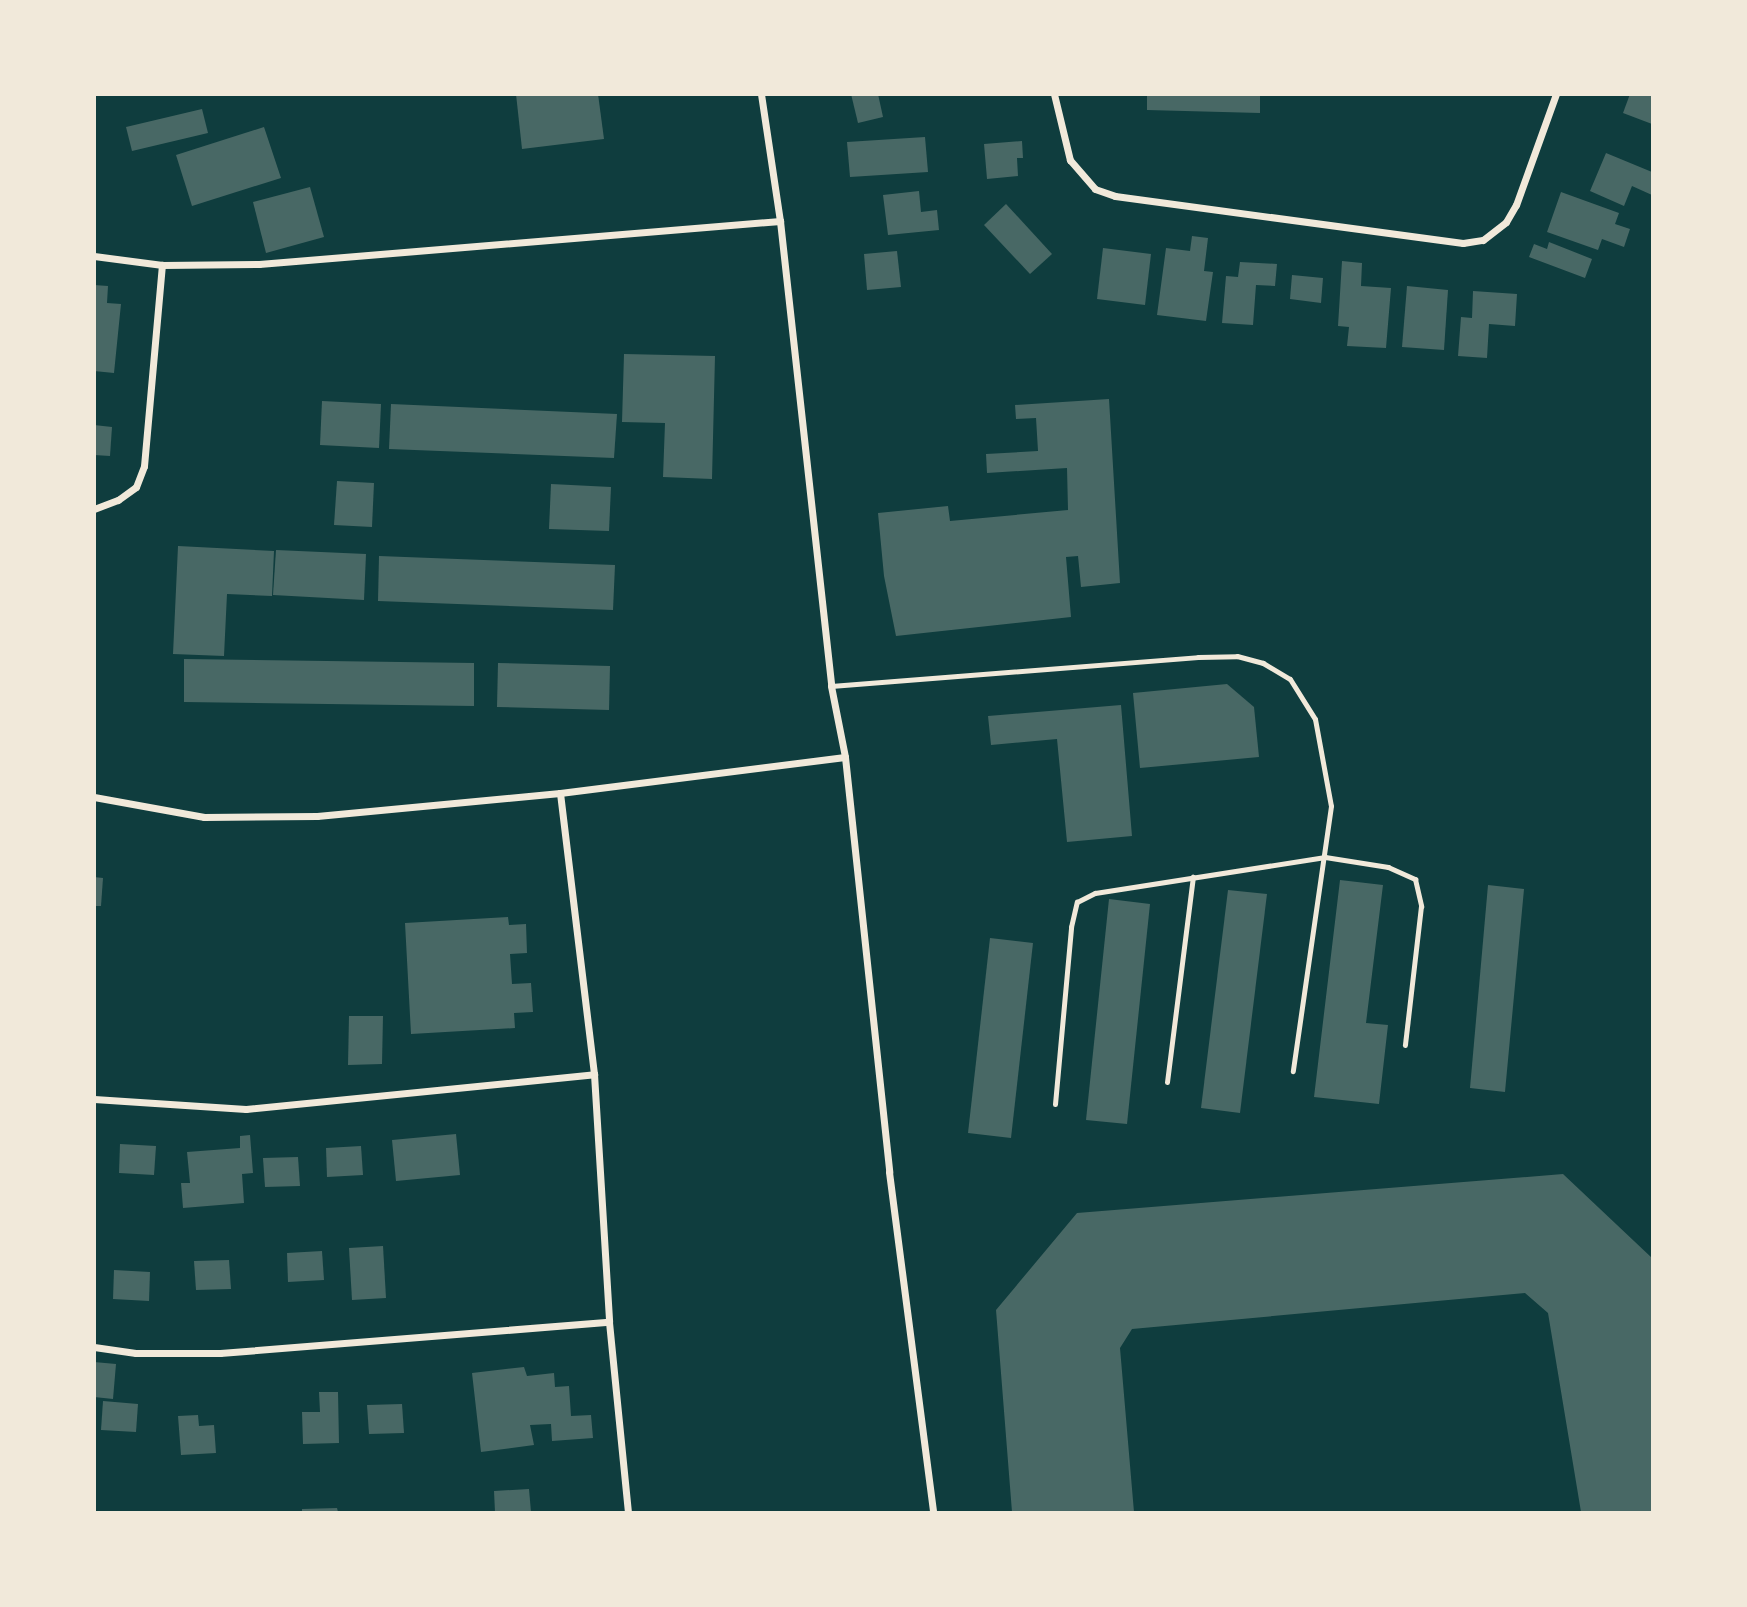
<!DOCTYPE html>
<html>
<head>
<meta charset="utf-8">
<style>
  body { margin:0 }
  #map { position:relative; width:1747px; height:1607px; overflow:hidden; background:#0f3d3e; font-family:Lato,sans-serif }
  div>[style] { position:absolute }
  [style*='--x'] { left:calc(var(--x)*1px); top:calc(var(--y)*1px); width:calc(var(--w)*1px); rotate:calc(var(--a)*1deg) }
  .building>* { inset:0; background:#486865 }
  .service>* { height:5px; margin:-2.5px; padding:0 2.5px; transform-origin:2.5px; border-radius:2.5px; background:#f1e9da }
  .minor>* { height:7px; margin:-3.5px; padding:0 3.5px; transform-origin:3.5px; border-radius:3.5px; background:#f1e9da }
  span { translate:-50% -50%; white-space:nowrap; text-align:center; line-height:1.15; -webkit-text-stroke:5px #f1e9da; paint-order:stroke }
  .frame { position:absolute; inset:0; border:96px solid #f1e9da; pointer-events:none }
</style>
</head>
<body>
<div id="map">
  <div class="building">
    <div style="clip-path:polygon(516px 94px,598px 94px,604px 139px,522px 149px)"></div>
    <div style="clip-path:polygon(851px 94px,878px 94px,883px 117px,858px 123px)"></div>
    <div style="clip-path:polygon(1147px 94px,1260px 94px,1260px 113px,1147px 110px)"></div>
    <div style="clip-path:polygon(1630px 94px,1652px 94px,1652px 124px,1623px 113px)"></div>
    <div style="clip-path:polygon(202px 109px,208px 133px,132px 151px,126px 127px)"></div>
    <div style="clip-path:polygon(264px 127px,281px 178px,192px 206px,176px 155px)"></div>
    <div style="clip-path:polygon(925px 137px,928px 172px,850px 177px,847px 142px)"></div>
    <div style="clip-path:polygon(1022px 141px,1023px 158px,1017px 158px,1018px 176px,987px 179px,984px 144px)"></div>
    <div style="clip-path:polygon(1606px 153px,1652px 172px,1652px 195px,1632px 186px,1624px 206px,1590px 191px)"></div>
    <div style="clip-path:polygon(310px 187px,324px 237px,266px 253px,253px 202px)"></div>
    <div style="clip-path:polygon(919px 191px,921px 212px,937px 210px,939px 230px,888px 235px,883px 195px)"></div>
    <div style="clip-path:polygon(1561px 192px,1619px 213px,1615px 224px,1630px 229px,1624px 247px,1602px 239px,1598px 250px,1547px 232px)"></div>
    <div style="clip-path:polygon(1006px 204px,1052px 254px,1030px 274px,984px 225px)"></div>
    <div style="clip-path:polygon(1192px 236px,1208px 238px,1204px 271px,1213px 272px,1206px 321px,1157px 315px,1166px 248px,1190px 251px)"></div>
    <div style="clip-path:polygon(1549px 242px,1592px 259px,1585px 278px,1529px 257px,1534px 244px,1547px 249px)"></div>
    <div style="clip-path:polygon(1103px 248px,1151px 254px,1145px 305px,1097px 299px)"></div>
    <div style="clip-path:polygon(897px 251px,901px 287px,867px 290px,864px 254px)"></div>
    <div style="clip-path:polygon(1342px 261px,1362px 263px,1361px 286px,1391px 288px,1386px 348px,1347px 346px,1349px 327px,1338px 326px)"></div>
    <div style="clip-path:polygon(1240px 262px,1277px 264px,1275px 286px,1256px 285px,1253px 325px,1222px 323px,1226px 276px,1238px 277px)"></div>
    <div style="clip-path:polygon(1292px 275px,1323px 278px,1321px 303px,1290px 299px)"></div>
    <div style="clip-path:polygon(94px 285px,108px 286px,107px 303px,121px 304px,114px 373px,94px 371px)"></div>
    <div style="clip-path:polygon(1407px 286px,1448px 290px,1444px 350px,1402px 347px)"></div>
    <div style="clip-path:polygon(1473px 291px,1517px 294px,1515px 326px,1489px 324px,1487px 358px,1458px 356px,1461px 317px,1472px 318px)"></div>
    <div style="clip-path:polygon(624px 354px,715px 356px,712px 479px,663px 477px,665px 423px,622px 422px)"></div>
    <div style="clip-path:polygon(1109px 399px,1120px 583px,1081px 587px,1078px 556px,1066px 557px,1071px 617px,896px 636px,884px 576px,878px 513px,948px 506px,950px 521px,1068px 510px,1067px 468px,987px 473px,986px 454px,1038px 451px,1036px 418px,1016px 419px,1015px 405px)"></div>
    <div style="clip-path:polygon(322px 401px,381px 404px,379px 448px,320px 445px)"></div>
    <div style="clip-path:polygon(391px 404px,617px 414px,614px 458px,389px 449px)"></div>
    <div style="clip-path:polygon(94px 425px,112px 427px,110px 456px,94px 455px)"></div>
    <div style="clip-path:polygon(337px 481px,374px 483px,372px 527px,334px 525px)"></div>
    <div style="clip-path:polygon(551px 484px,611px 487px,609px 531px,549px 529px)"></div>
    <div style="clip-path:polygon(178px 546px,274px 551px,272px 596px,227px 594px,224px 656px,173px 654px)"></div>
    <div style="clip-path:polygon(276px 550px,366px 554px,364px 600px,273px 595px)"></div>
    <div style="clip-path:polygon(379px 556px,615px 565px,613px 610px,378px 601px)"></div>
    <div style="clip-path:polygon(184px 659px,474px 663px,474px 706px,184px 702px)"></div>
    <div style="clip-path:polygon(498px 663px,610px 666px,609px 710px,497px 707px)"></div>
    <div style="clip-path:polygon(1227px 684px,1254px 707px,1259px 757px,1140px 768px,1133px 693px)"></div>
    <div style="clip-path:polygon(1121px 705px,1132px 836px,1067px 842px,1057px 739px,991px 745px,988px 716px)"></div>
    <div style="clip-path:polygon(94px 877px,103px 878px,101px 906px,94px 906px)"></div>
    <div style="clip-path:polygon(1340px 880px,1383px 885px,1366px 1023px,1388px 1025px,1379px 1104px,1314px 1097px)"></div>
    <div style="clip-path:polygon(1488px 885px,1524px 889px,1505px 1092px,1470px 1088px)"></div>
    <div style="clip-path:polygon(1228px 890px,1267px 894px,1240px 1113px,1201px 1108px)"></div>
    <div style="clip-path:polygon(1109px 899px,1150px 904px,1127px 1124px,1086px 1120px)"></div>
    <div style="clip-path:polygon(508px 917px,509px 925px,526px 924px,527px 953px,510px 954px,512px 984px,531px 983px,533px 1012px,514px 1013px,515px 1028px,411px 1034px,405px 923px)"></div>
    <div style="clip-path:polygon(990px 938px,1033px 943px,1011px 1138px,968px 1133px)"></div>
    <div style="clip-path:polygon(349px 1016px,383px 1016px,382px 1064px,348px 1065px)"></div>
    <div style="clip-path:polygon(456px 1134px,460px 1175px,396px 1181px,392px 1140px)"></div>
    <div style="clip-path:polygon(250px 1135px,253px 1173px,242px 1174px,244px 1203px,183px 1208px,181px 1183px,190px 1183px,187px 1152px,240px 1148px,240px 1136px)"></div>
    <div style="clip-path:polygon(120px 1144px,156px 1146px,154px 1175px,119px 1173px)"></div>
    <div style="clip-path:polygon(361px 1146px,363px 1175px,327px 1177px,326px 1148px)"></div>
    <div style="clip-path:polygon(298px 1157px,300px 1186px,265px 1187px,263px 1158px)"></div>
    <div style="clip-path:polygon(1563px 1174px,1652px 1258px,1652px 1512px,1581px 1512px,1548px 1313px,1525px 1293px,1132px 1329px,1120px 1348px,1134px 1512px,1012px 1512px,996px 1310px,1077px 1213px)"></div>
    <div style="clip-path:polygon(383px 1246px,386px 1298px,352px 1300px,349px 1248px)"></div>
    <div style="clip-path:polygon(322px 1251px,324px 1280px,288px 1282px,287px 1253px)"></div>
    <div style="clip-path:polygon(229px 1260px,231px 1289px,196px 1290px,194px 1261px)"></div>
    <div style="clip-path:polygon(114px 1270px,150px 1272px,149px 1301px,113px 1299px)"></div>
    <div style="clip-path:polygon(94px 1362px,116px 1364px,113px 1399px,94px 1397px)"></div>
    <div style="clip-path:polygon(524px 1367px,527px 1376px,554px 1373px,555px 1387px,569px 1386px,571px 1416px,591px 1415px,593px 1438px,552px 1441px,551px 1424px,530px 1425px,534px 1445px,481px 1452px,472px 1373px)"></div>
    <div style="clip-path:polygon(319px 1392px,338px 1392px,339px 1443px,303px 1444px,302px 1412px,320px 1412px)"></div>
    <div style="clip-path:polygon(103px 1401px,138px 1404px,136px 1432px,101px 1430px)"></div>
    <div style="clip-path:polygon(402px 1404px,404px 1433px,369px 1434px,367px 1405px)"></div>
    <div style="clip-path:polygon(198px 1415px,199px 1426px,214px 1425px,216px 1453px,181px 1455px,178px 1416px)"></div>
    <div style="clip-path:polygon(529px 1489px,531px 1512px,495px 1512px,494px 1491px)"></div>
    <div style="clip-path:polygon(337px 1508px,338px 1512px,302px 1512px,302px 1509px)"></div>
  </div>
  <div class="service">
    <div style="--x:831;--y:686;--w:368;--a:-4.5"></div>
    <div style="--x:1198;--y:657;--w:39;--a:-1"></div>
    <div style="--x:1237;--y:656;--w:27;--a:15"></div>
    <div style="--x:1263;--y:663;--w:31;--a:31"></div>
    <div style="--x:1290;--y:679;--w:47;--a:58"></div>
    <div style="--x:1315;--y:719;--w:88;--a:79.6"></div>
    <div style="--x:1331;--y:806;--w:268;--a:98.2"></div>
    <div style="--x:1167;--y:1082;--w:207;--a:-82.8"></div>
    <div style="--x:1055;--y:1104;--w:178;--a:-84.8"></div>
    <div style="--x:1071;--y:927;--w:26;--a:-77"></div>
    <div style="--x:1077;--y:902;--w:20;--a:-27"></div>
    <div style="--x:1095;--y:893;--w:233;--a:-8.9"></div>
    <div style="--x:1325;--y:857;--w:64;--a:9"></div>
    <div style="--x:1388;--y:867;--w:30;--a:24"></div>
    <div style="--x:1415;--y:879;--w:28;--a:77"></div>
    <div style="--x:1421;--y:906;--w:140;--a:96.6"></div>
  </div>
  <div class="minor">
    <div style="--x:761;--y:94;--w:128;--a:81.5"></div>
    <div style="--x:780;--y:221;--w:468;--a:83.7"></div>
    <div style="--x:831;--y:686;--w:72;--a:78.8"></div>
    <div style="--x:845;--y:757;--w:417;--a:83.9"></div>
    <div style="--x:889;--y:1172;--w:343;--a:82.6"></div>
    <div style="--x:1054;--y:94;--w:68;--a:76.4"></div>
    <div style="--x:1070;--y:160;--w:38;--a:49"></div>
    <div style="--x:1095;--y:189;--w:21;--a:19"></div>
    <div style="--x:1115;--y:196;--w:351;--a:7.7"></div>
    <div style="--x:1463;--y:243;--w:20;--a:-9"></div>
    <div style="--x:1483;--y:240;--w:29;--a:-38"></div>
    <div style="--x:1506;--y:222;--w:20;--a:-60"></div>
    <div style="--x:1516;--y:205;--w:118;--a:-70.2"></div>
    <div style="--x:94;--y:256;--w:69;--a:7.5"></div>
    <div style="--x:162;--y:265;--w:97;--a:-0.6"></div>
    <div style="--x:259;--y:264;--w:523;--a:-4.72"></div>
    <div style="--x:94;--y:509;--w:26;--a:-21"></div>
    <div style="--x:118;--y:500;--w:22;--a:-36"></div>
    <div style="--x:136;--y:487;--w:22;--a:-69"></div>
    <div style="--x:144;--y:466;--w:202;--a:-84.9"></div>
    <div style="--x:560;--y:793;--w:283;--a:83.1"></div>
    <div style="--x:594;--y:1074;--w:248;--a:86.5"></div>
    <div style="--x:609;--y:1322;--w:191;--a:84.3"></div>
    <div style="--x:94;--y:797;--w:112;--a:10.3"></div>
    <div style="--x:204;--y:817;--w:113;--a:-0.5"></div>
    <div style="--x:317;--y:816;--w:244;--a:-5.4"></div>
    <div style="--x:560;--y:793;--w:287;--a:-7.2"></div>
    <div style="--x:94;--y:1099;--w:152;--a:3.8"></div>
    <div style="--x:246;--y:1109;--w:350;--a:-5.7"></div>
    <div style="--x:94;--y:1347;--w:42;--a:8.1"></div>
    <div style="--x:136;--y:1353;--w:84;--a:0"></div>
    <div style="--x:220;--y:1353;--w:390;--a:-4.6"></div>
  </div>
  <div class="frame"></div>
</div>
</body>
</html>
